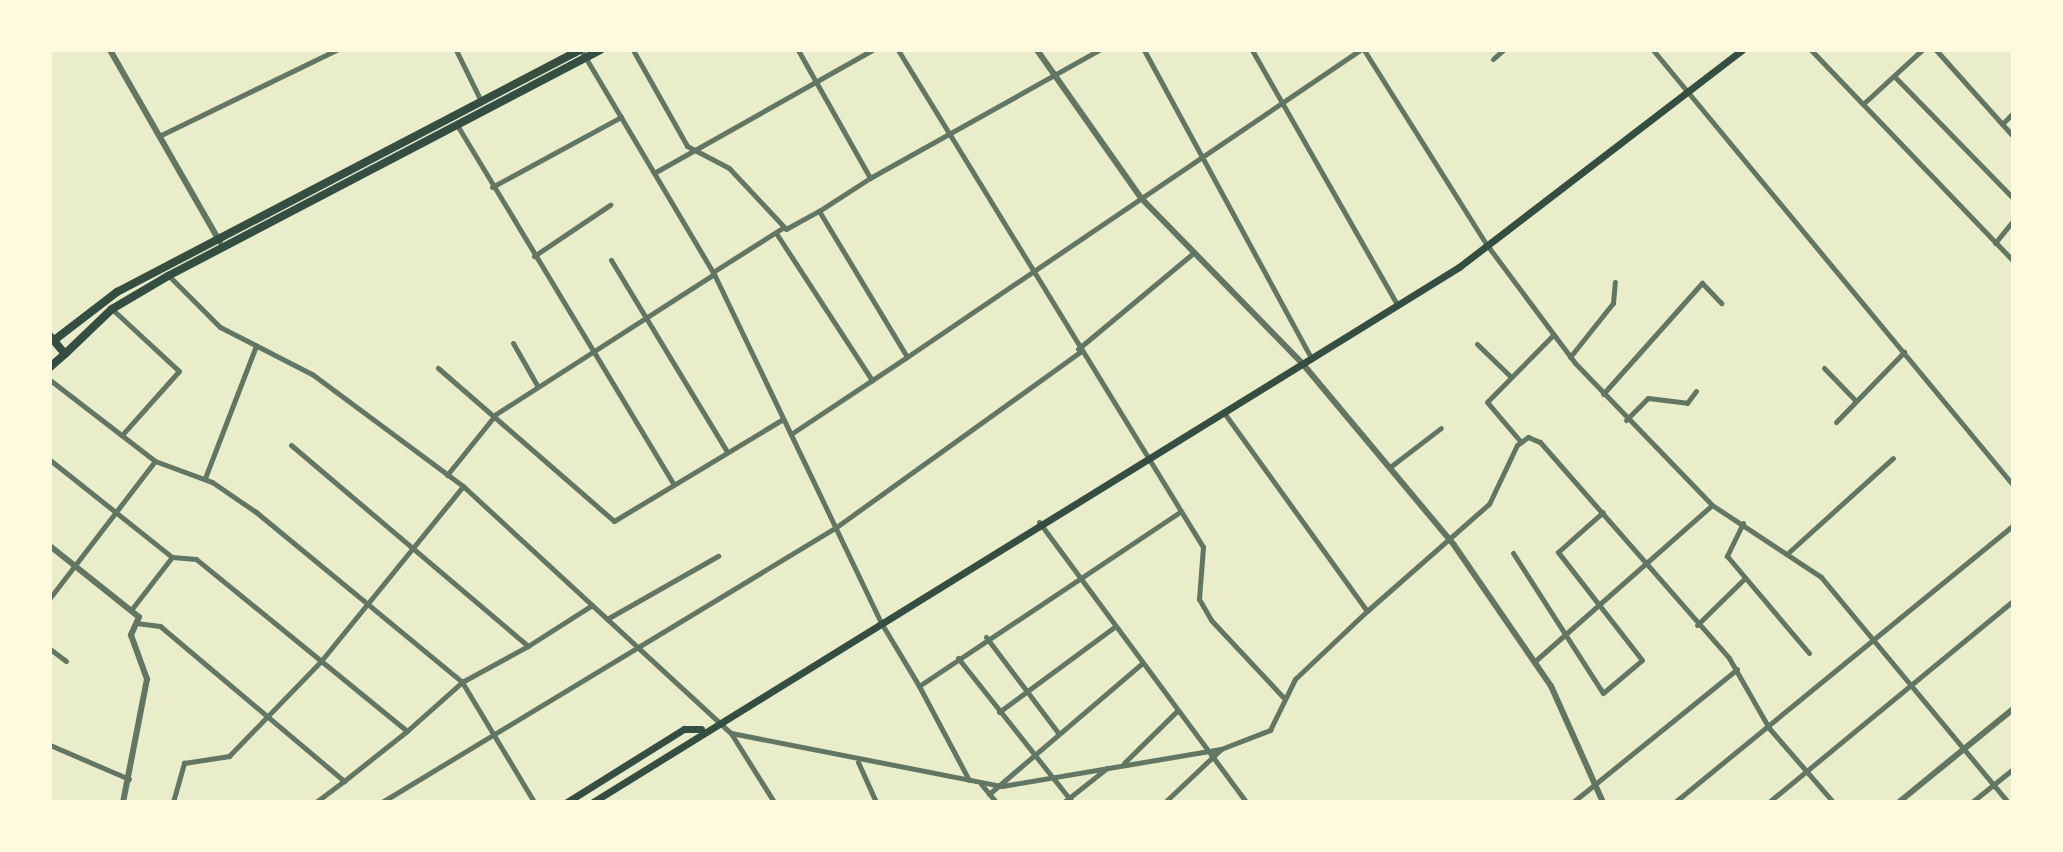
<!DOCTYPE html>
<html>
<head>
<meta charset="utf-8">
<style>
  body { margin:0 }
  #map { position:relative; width:2063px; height:852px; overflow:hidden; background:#e9edc9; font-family:"IBM Plex Sans",sans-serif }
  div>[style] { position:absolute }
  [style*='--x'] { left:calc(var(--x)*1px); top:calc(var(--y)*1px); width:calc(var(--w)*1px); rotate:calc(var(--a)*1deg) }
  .minor>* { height:5px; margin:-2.5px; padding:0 2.5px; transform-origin:2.5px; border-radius:2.5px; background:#617663 }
  .tertiary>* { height:6px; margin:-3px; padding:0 3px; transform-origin:3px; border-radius:3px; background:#617663 }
  .secondary>* { height:7px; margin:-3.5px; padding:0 3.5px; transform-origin:3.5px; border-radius:3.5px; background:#344e41 }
  .primary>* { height:8px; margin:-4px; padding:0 4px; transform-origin:4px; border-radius:4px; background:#344e41 }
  span { translate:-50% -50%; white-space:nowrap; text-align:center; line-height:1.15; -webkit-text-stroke:6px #fefae0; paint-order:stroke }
  .frame { position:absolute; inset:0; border:52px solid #fefae0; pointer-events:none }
</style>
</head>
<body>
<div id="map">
  <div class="minor">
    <div style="--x:456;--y:50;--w:55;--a:63.9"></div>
    <div style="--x:581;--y:50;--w:261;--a:59.3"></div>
    <div style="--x:714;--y:274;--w:385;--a:64.4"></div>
    <div style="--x:880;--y:621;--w:76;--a:59"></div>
    <div style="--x:919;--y:686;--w:314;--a:-33.7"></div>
    <div style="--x:633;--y:50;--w:110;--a:60.6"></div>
    <div style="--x:687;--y:146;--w:47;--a:27.6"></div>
    <div style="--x:729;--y:168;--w:83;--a:46.9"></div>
    <div style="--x:786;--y:229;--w:38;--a:-29"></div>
    <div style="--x:798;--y:50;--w:147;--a:60.6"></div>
    <div style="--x:870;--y:178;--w:61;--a:147.1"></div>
    <div style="--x:819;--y:211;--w:170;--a:58.9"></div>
    <div style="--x:907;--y:357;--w:547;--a:-34.13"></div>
    <div style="--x:898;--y:50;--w:583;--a:58.46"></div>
    <div style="--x:1203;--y:547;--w:52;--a:94.4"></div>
    <div style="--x:1199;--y:599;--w:24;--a:60"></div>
    <div style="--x:1211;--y:620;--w:105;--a:46.9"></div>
    <div style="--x:1144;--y:50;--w:350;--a:61.5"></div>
    <div style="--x:1252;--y:50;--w:292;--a:60.3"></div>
    <div style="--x:1364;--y:50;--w:231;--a:57.8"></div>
    <div style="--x:1487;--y:245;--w:147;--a:53.3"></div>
    <div style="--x:1575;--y:363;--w:197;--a:46"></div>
    <div style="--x:1712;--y:505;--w:131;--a:33.4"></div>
    <div style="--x:1821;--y:577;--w:293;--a:50.3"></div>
    <div style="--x:1653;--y:50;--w:565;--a:50.39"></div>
    <div style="--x:1811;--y:50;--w:292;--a:46.2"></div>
    <div style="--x:1936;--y:50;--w:115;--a:48.2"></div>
    <div style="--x:1493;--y:59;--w:13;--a:-42"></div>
    <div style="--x:1894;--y:76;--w:170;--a:45.7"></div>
    <div style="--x:1863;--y:104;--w:80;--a:-42.5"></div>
    <div style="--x:2002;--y:124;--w:16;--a:-45"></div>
    <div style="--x:457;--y:125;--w:418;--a:58.9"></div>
    <div style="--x:159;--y:136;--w:197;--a:-25.9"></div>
    <div style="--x:654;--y:173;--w:250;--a:-29.4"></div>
    <div style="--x:870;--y:178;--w:262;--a:-29.2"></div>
    <div style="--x:492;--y:187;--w:147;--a:-28.5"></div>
    <div style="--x:776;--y:233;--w:176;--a:56.9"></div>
    <div style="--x:1995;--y:243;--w:28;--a:-51"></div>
    <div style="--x:534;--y:256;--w:92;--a:-33.9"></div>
    <div style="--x:611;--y:260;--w:222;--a:58.8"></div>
    <div style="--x:713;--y:272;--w:84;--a:-32.4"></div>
    <div style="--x:169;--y:276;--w:72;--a:45"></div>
    <div style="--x:220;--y:327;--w:103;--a:27.1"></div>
    <div style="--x:312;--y:374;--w:188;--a:36.6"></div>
    <div style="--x:463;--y:486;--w:364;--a:42.7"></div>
    <div style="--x:731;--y:733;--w:276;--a:11.1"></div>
    <div style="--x:1002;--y:786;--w:222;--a:-9.6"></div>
    <div style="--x:112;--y:309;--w:91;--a:42.8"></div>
    <div style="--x:179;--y:371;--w:86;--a:131.7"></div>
    <div style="--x:513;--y:343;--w:48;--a:60.3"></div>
    <div style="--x:1477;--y:344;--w:46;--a:44.1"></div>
    <div style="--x:1078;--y:349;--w:148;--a:-39.8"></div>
    <div style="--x:1570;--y:357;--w:69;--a:-51.5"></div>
    <div style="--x:1613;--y:303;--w:21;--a:-85"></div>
    <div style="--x:438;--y:368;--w:233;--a:41"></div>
    <div style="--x:614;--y:521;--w:197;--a:-31.1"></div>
    <div style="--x:1824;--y:368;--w:46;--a:45.9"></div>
    <div style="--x:50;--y:380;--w:133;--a:37.6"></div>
    <div style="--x:155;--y:461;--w:173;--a:127.5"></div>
    <div style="--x:1603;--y:394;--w:149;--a:-48.3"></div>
    <div style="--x:1702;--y:283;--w:28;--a:46"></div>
    <div style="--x:1626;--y:420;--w:31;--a:-45"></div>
    <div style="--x:1648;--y:398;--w:39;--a:7"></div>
    <div style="--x:1687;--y:403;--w:15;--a:-53"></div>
    <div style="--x:1836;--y:422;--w:98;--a:-45.8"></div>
    <div style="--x:791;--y:434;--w:139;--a:-33.6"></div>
    <div style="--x:1521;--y:442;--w:52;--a:-130.4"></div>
    <div style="--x:1487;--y:402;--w:94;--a:-45.4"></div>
    <div style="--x:291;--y:445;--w:311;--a:40.3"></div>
    <div style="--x:528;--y:646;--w:76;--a:-32.6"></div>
    <div style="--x:50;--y:460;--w:156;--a:38.5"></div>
    <div style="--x:172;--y:557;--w:67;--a:127.7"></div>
    <div style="--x:155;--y:461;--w:61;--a:20.2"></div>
    <div style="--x:212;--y:482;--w:53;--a:34.3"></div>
    <div style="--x:256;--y:512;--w:267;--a:39.5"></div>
    <div style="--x:462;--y:682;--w:140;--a:59"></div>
    <div style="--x:1390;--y:467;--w:64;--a:-37.4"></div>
    <div style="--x:447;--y:475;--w:78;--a:-51.2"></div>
    <div style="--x:496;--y:414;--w:259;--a:-32.7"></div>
    <div style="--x:205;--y:478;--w:142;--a:-68.9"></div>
    <div style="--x:1039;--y:522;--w:348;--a:53.5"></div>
    <div style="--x:1743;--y:523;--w:37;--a:116"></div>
    <div style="--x:1727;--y:556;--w:127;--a:49.8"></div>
    <div style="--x:1789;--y:552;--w:140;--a:-42.1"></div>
    <div style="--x:1513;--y:553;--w:166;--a:57.3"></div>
    <div style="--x:1603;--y:693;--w:51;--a:-40.2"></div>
    <div style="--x:1642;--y:660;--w:137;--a:-127.9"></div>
    <div style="--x:1558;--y:552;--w:60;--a:-41.6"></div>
    <div style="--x:1367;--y:611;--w:162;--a:-41.3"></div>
    <div style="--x:1489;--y:504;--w:65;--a:-64.6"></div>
    <div style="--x:1517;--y:445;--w:14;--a:-36"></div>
    <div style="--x:1528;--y:437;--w:13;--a:23"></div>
    <div style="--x:1540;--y:442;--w:287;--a:48.8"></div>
    <div style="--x:1729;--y:658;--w:81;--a:60.3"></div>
    <div style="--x:1769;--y:728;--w:98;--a:49.1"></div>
    <div style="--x:607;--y:619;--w:128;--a:-29.6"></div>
    <div style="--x:136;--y:623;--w:24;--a:7"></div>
    <div style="--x:160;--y:626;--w:241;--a:40.1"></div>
    <div style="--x:344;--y:781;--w:80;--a:-38.4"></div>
    <div style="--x:407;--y:731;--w:272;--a:-140.8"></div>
    <div style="--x:196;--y:559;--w:24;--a:-175"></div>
    <div style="--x:1697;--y:625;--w:66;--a:-44.4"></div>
    <div style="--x:986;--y:637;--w:121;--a:53"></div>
    <div style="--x:50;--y:649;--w:20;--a:37"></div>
    <div style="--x:958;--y:658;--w:184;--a:51.6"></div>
    <div style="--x:1534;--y:662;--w:237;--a:-41.4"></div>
    <div style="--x:919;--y:686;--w:106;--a:62"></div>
    <div style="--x:999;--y:712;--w:142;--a:-36.4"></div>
    <div style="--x:407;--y:731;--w:74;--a:-41.7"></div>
    <div style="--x:462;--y:682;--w:75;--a:-28.6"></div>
    <div style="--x:732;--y:735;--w:79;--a:57.9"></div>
    <div style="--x:50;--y:745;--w:86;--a:23.3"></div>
    <div style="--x:858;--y:762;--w:44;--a:65.8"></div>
    <div style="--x:1124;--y:763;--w:74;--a:-44.5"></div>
    <div style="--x:981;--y:784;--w:23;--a:50"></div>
    <div style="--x:989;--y:794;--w:200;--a:-40.5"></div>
    <div style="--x:173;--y:802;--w:41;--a:-74.2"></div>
    <div style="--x:184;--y:763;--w:46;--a:-8.8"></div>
    <div style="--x:229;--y:756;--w:132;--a:-45.9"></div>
    <div style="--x:321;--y:661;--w:225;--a:-50.9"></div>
    <div style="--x:316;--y:802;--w:35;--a:-37"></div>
    <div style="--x:382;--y:802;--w:529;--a:-31.17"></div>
    <div style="--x:835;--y:528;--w:302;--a:-35.7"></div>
    <div style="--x:1064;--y:802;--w:55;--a:-38.3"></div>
    <div style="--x:1165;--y:802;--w:77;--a:-43.4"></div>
    <div style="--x:1221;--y:749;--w:53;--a:-21.2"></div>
    <div style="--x:1270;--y:730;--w:57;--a:-63.9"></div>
    <div style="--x:1295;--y:679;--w:99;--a:-43.4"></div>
    <div style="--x:1367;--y:611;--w:246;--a:-125.8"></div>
    <div style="--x:1573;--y:802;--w:211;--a:-39"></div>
    <div style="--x:1675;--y:802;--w:437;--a:-39.3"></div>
    <div style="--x:1769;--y:802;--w:316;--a:-39.5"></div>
    <div style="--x:1972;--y:802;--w:53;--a:-38.8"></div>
  </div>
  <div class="tertiary">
    <div style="--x:110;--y:50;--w:221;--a:60.2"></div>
    <div style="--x:1037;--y:50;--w:181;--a:54.9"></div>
    <div style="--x:1141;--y:198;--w:231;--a:45.7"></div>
    <div style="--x:1302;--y:363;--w:237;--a:50.1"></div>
    <div style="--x:1454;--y:545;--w:171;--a:55.5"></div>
    <div style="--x:1551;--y:686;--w:127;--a:65.9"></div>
    <div style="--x:50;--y:546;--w:114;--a:38.6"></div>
    <div style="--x:139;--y:617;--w:20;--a:114"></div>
    <div style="--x:131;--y:635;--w:47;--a:70"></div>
    <div style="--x:147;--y:679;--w:125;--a:101"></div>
    <div style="--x:1899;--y:802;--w:147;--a:-39.2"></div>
  </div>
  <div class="secondary">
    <div style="--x:567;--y:802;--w:138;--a:-32"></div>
    <div style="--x:684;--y:729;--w:17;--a:0"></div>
    <div style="--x:593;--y:802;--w:1018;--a:-31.71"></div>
    <div style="--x:1459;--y:267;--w:357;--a:-37.5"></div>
  </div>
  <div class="primary">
    <div style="--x:50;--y:336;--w:23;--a:50"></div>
    <div style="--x:65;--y:354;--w:20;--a:139"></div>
    <div style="--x:57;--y:338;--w:76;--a:-37.5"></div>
    <div style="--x:117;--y:292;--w:522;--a:-27.6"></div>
    <div style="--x:65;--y:354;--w:65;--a:-43.8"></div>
    <div style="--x:112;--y:309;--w:65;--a:-30.5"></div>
    <div style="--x:168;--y:276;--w:488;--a:-27.6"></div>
  </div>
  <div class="frame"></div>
</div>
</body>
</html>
